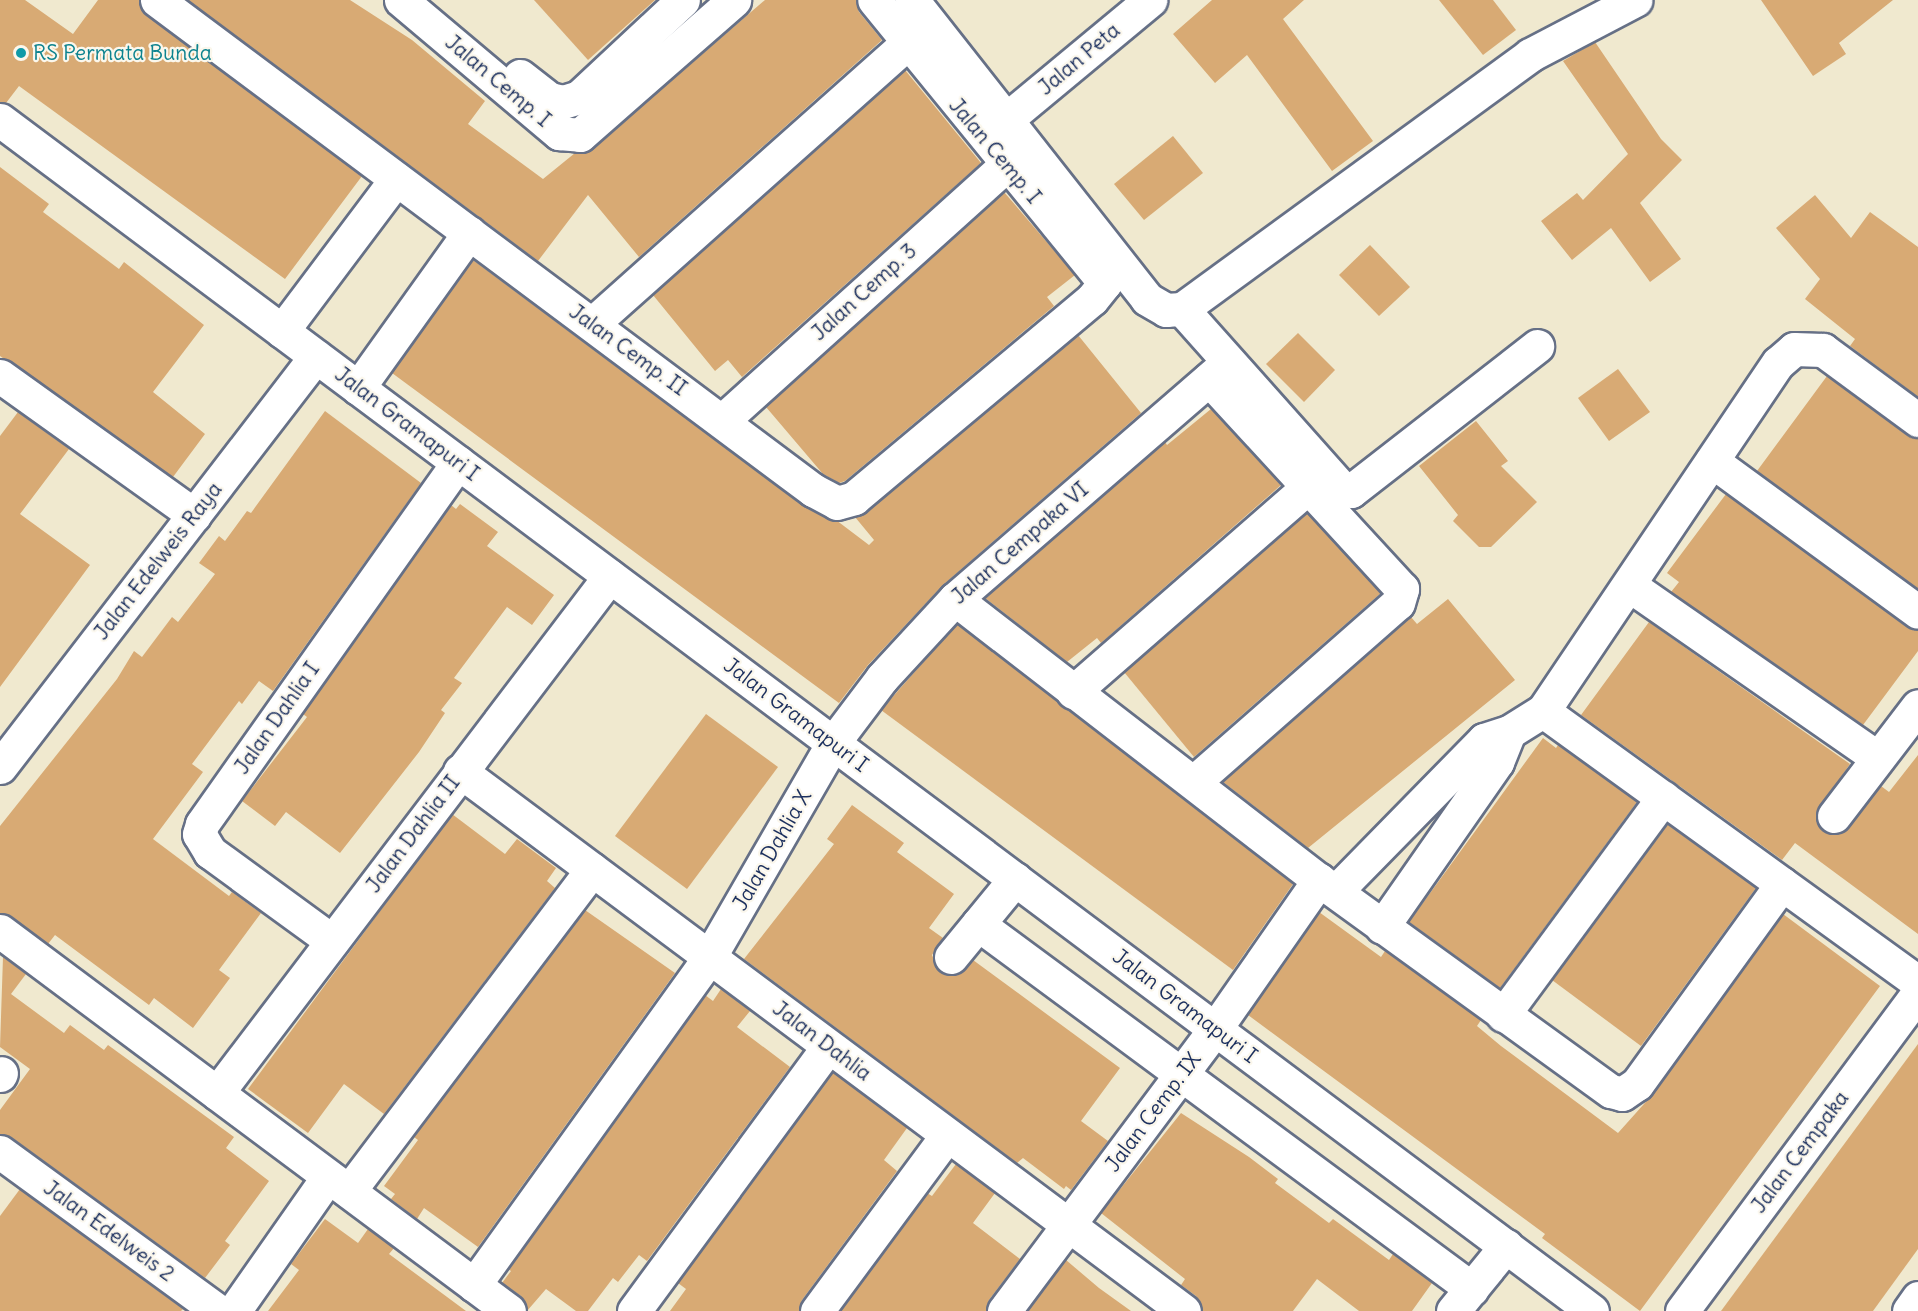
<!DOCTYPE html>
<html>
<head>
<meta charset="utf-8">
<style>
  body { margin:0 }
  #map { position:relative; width:1918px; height:1311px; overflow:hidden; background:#f0e9cf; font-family:Delius,sans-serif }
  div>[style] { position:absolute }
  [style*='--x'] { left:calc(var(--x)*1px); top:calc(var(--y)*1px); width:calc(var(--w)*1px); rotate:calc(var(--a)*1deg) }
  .building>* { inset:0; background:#d8aa74 }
  .roads { filter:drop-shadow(2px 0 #667086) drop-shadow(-2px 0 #667086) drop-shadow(0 2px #667086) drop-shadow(0 -2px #667086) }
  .minor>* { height:33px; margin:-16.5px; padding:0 16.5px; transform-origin:16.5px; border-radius:16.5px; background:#fff }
  .dots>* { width:16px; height:16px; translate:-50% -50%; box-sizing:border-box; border:3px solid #fbf7ec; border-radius:50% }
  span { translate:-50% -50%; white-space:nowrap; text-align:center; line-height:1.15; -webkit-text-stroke:4.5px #fbf7ec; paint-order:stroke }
  .culture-label { font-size:21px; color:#0d838f }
  .left { translate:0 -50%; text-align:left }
  .street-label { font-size:21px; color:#1b2f5e }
</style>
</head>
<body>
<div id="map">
  <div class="building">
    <div style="clip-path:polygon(0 0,25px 0,73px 34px,98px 0,139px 0,146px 15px,362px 176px,285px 279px,19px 86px,6px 103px,0 102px)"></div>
    <div style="clip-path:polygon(188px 0,350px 0,412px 40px,485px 101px,468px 124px,543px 179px,575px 153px,592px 149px,765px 0,856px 0,859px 12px,882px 40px,639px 257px,588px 195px,538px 261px)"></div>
    <div style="clip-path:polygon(534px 0,655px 0,588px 60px)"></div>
    <div style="clip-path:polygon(1212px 0,1304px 0,1283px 19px,1373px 141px,1332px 171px,1247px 55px,1215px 83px,1173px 34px)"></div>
    <div style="clip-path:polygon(1439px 0,1493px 0,1516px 30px,1483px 55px)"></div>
    <div style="clip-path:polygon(1761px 0,1893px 0,1839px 43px,1846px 54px,1813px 76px)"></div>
    <div style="clip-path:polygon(1595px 42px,1661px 139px,1682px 160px,1640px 203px,1681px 259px,1650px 282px,1611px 228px,1572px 260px,1541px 221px,1577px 193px,1583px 200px,1628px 154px,1563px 61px)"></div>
    <div style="clip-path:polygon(905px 70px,981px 163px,742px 377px,728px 360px,715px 371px,653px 295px)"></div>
    <div style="clip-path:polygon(1173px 136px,1203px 173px,1144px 220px,1114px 184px)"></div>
    <div style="clip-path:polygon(0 167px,49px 204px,43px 212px,119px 269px,124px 262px,204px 325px,153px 392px,205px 434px,173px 477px,0 356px)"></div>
    <div style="clip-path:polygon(1004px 192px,1075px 275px,1047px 297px,1054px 306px,845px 481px,839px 483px,823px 474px,766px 407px)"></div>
    <div style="clip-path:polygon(1815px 195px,1851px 238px,1870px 212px,1918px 247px,1918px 397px,1850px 346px,1855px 339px,1805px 299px,1820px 279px,1776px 228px)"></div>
    <div style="clip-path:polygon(1370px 245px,1410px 287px,1379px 316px,1339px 275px)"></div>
    <div style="clip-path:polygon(473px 260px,802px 505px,836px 520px,869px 545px,874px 540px,855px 517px,866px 512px,1078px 335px,1141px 413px,943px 585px,868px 665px,839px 703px,392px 373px)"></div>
    <div style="clip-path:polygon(1298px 333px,1335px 370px,1304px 402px,1266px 364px)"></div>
    <div style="clip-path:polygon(1618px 369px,1650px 412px,1609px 441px,1578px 398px)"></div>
    <div style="clip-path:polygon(1827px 376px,1907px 435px,1918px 438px,1918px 589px,1757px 471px)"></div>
    <div style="clip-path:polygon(1211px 409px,1281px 485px,1101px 643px,1097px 638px,1067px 662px,985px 598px,1165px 442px,1167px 445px)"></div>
    <div style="clip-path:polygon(325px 411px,421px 483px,273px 691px,259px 681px,242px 704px,239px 701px,192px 764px,203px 772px,153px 839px,229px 896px,232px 892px,261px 913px,219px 970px,230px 978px,193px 1028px,154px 998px,149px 1005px,55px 935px,48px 944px,11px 916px,0 913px,0 826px,117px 679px,134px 651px,142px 657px,172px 617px,178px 622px,215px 574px,199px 563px,219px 536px,225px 541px,247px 511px,251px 513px)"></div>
    <div style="clip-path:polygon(18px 412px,69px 449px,20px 514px,90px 565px,0 687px,0 436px)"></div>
    <div style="clip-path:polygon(1476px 421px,1508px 461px,1501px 466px,1537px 502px,1491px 547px,1479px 547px,1453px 521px,1458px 515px,1419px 466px)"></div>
    <div style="clip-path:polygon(1726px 494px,1907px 627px,1918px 630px,1918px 651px,1863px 725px,1671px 592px,1679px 582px,1667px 573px)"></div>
    <div style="clip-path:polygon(460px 504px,498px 532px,487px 546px,554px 595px,532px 625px,507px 607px,454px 678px,462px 683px,441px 710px,445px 713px,419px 752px,340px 853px,286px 812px,275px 826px,242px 801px,307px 717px,303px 714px,451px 505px,456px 509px)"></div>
    <div style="clip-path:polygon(1307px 513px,1381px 593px,1194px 757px,1124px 672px)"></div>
    <div style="clip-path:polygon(1448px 599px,1515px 680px,1308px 848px,1223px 782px,1411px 617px,1417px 624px)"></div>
    <div style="clip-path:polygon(1649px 622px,1850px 764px,1816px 813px,1823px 831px,1832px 835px,1848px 828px,1881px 786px,1889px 792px,1918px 755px,1918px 934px,1795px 843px,1782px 860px,1581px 715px)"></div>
    <div style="clip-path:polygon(957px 624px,1293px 884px,1233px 970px,881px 710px)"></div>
    <div style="clip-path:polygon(706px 714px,778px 767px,687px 889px,615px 836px)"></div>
    <div style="clip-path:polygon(1543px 738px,1556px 748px,1558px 745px,1637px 802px,1500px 988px,1409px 922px)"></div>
    <div style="clip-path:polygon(852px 805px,904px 843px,897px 852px,954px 894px,929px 928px,943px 938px,932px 955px,939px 971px,957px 975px,973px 960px,1120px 1068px,1081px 1121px,1108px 1141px,1071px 1190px,1066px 1186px,1064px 1189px,1023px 1158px,1017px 1163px,744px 959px,834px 844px,827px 839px)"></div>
    <div style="clip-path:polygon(452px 814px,505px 854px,517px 839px,556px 868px,547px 881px,555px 888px,384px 1114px,344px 1084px,308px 1133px,248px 1089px)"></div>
    <div style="clip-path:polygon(1667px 824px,1756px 888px,1641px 1046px,1552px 980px)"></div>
    <div style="clip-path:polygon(585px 910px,675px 973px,478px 1247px,424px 1208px,417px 1219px,391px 1199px,395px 1194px,384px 1186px,418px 1140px,414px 1137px)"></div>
    <div style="clip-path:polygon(1319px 912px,1381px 957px,1385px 951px,1481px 1020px,1477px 1026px,1501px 1046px,1618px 1133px,1652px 1095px,1783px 914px,1880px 986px,1640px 1311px,1542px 1238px,1545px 1234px,1248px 1015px)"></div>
    <div style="clip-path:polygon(3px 957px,26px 974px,11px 994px,64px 1033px,70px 1025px,104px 1050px,108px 1045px,234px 1137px,226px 1148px,269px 1181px,225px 1241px,230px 1245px,205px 1278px,11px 1137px,0 1134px,0 1110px,30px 1069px,0 1047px)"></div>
    <div style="clip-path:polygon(721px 989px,750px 1011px,737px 1027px,790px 1067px,647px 1261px,639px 1255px,618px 1282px,613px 1278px,588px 1311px,576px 1311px,546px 1289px,527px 1311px,521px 1296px,502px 1283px,511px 1271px,508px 1269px,705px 995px,713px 1001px)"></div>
    <div style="clip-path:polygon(1918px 1044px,1918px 1249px,1873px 1311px,1721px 1311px)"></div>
    <div style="clip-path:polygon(833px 1072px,907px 1128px,884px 1160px,897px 1171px,802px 1300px,799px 1311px,670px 1311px,686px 1289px,678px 1283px)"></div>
    <div style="clip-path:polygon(1181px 1113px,1249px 1157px,1278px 1179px,1275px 1183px,1329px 1223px,1333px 1219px,1389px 1260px,1393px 1254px,1432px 1283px,1412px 1311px,1359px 1311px,1317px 1279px,1293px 1311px,1202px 1311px,1196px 1296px,1181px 1285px,1185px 1279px,1101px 1213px)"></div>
    <div style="clip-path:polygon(956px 1164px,995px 1193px,973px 1223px,1020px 1259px,989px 1300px,986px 1311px,840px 1311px,927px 1193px,932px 1196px)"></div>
    <div style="clip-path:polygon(20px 1189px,183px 1309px,181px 1311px,0 1311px,0 1216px)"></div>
    <div style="clip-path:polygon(325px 1219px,358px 1243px,368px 1229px,394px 1248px,389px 1254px,466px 1311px,268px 1311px,299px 1270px,291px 1264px)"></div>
    <div style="clip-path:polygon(1066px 1260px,1099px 1288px,1131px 1311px,1027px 1311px)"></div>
  </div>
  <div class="roads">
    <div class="minor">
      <div style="--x:157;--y:0;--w:819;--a:36.76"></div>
      <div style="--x:813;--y:490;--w:27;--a:28"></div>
      <div style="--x:837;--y:503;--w:18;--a:-16"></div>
      <div style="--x:854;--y:498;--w:310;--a:-39.9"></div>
      <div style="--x:1092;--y:299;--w:21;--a:-51"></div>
      <div style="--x:1105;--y:283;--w:365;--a:-129.2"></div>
      <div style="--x:401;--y:0;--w:207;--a:40.1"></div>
      <div style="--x:559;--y:133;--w:21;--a:5"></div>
      <div style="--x:580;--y:135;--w:205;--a:-41.2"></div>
      <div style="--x:912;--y:0;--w:380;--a:51.8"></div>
      <div style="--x:1147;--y:299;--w:22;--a:30"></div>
      <div style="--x:1166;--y:310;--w:16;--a:-4"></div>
      <div style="--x:1182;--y:309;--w:431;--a:-36.1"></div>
      <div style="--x:1530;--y:55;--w:119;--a:-27.6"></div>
      <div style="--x:520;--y:76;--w:37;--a:38"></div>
      <div style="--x:549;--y:99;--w:14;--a:12"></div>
      <div style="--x:563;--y:102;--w:17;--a:-17"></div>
      <div style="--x:579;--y:97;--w:142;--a:-43"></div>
      <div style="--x:1008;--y:118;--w:185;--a:-39.7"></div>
      <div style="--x:0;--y:120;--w:1988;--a:36.8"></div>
      <div style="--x:1182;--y:309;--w:242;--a:48.3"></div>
      <div style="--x:1343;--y:490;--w:8;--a:7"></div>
      <div style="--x:1351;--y:491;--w:236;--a:-37.9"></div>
      <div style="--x:592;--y:324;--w:422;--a:-41.7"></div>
      <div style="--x:282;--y:331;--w:190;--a:-53.1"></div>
      <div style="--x:0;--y:376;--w:239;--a:35.6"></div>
      <div style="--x:358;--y:388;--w:191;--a:-54.4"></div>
      <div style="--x:723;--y:420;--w:381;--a:-42"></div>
      <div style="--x:1712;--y:461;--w:255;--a:36.2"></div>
      <div style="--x:1629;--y:585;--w:303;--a:34.8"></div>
      <div style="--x:955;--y:599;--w:460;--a:37.7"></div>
      <div style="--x:1319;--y:880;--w:360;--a:35.9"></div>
      <div style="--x:1611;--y:1091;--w:11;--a:15"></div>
      <div style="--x:1622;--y:1094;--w:18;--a:-34"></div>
      <div style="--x:1637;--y:1084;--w:247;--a:-54.1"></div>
      <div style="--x:1073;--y:692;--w:313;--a:-41.1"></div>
      <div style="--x:1543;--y:711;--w:463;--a:35.9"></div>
      <div style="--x:0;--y:767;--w:518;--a:-52.44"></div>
      <div style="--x:460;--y:771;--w:903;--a:36.72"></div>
      <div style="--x:1194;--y:782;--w:271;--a:-41.3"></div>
      <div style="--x:1398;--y:603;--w:15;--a:-74"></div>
      <div style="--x:1402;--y:589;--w:285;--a:-132.6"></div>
      <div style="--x:1834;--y:816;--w:138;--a:-52.6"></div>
      <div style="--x:1337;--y:890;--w:210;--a:-45.6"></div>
      <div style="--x:1484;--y:740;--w:26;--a:-18"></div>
      <div style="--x:1509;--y:732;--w:40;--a:-32"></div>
      <div style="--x:1543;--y:711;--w:420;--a:-56"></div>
      <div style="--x:1778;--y:363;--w:21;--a:-41"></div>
      <div style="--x:1794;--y:349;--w:29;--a:2"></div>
      <div style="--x:1823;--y:350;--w:118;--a:36.4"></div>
      <div style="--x:978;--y:924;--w:614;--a:36.46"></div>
      <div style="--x:1382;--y:927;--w:201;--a:-55.1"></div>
      <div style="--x:1497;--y:762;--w:32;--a:-68"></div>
      <div style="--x:0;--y:931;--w:635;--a:36.74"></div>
      <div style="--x:332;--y:941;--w:151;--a:-143.9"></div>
      <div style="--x:210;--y:852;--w:21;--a:-121"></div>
      <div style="--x:199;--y:834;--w:10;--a:-73"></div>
      <div style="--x:202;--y:824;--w:443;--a:-54.7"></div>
      <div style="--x:951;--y:957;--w:101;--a:-50.6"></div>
      <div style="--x:1503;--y:1015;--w:270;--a:-53.6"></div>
      <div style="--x:0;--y:1075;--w:2;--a:-63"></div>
      <div style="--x:217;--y:1093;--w:649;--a:-52.76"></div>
      <div style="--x:0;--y:1152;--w:270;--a:36.1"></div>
      <div style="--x:349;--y:1191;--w:403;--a:-52.9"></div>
      <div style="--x:474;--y:1285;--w:405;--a:-54.3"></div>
      <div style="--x:710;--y:956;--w:246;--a:-60"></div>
      <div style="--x:833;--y:743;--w:81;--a:-53"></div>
      <div style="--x:882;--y:678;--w:108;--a:-47.3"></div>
      <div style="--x:955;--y:599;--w:360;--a:-40.9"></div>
      <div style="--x:234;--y:1311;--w:164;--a:-55"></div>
      <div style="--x:634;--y:1311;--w:328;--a:-53.7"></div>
      <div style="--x:817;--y:1311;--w:219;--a:-53.5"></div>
      <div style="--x:1004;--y:1311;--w:352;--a:-53.2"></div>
      <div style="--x:1215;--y:1029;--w:182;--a:-55.1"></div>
      <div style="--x:1453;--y:1311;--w:84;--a:-50.8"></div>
      <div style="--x:1682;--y:1311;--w:396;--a:-53.4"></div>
      <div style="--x:1909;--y:1311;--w:16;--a:-55"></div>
    </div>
  </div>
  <div class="dots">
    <div style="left:21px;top:53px;background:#0f9aa8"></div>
  </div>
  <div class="culture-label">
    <span class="left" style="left:33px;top:53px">RS Permata Bunda</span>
  </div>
  <div class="street-label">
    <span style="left:1079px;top:59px;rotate:-40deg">Jalan Peta</span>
    <span style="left:498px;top:81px;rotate:40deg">Jalan Cemp. I</span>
    <span style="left:995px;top:151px;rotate:50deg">Jalan Cemp. I</span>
    <span style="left:864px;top:292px;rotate:-42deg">Jalan Cemp. 3</span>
    <span style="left:628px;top:350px;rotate:36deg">Jalan Cemp. II</span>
    <span style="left:407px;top:424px;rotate:37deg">Jalan Gramapuri I</span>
    <span style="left:1020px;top:543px;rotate:-41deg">Jalan Cempaka VI</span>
    <span style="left:158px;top:561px;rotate:-52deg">Jalan Edelweis Raya</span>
    <span style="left:796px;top:715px;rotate:37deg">Jalan Gramapuri I</span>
    <span style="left:277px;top:718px;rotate:-55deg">Jalan Dahlia I</span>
    <span style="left:413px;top:834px;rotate:-53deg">Jalan Dahlia II</span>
    <span style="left:772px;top:850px;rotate:-60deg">Jalan Dahlia X</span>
    <span style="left:1185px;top:1006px;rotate:37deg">Jalan Gramapuri I</span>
    <span style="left:822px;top:1041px;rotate:37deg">Jalan Dahlia</span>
    <span style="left:1153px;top:1112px;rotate:-53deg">Jalan Cemp. IX</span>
    <span style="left:1800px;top:1152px;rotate:-53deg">Jalan Cempaka</span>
    <span style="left:109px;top:1231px;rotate:36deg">Jalan Edelweis 2</span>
  </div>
</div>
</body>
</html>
